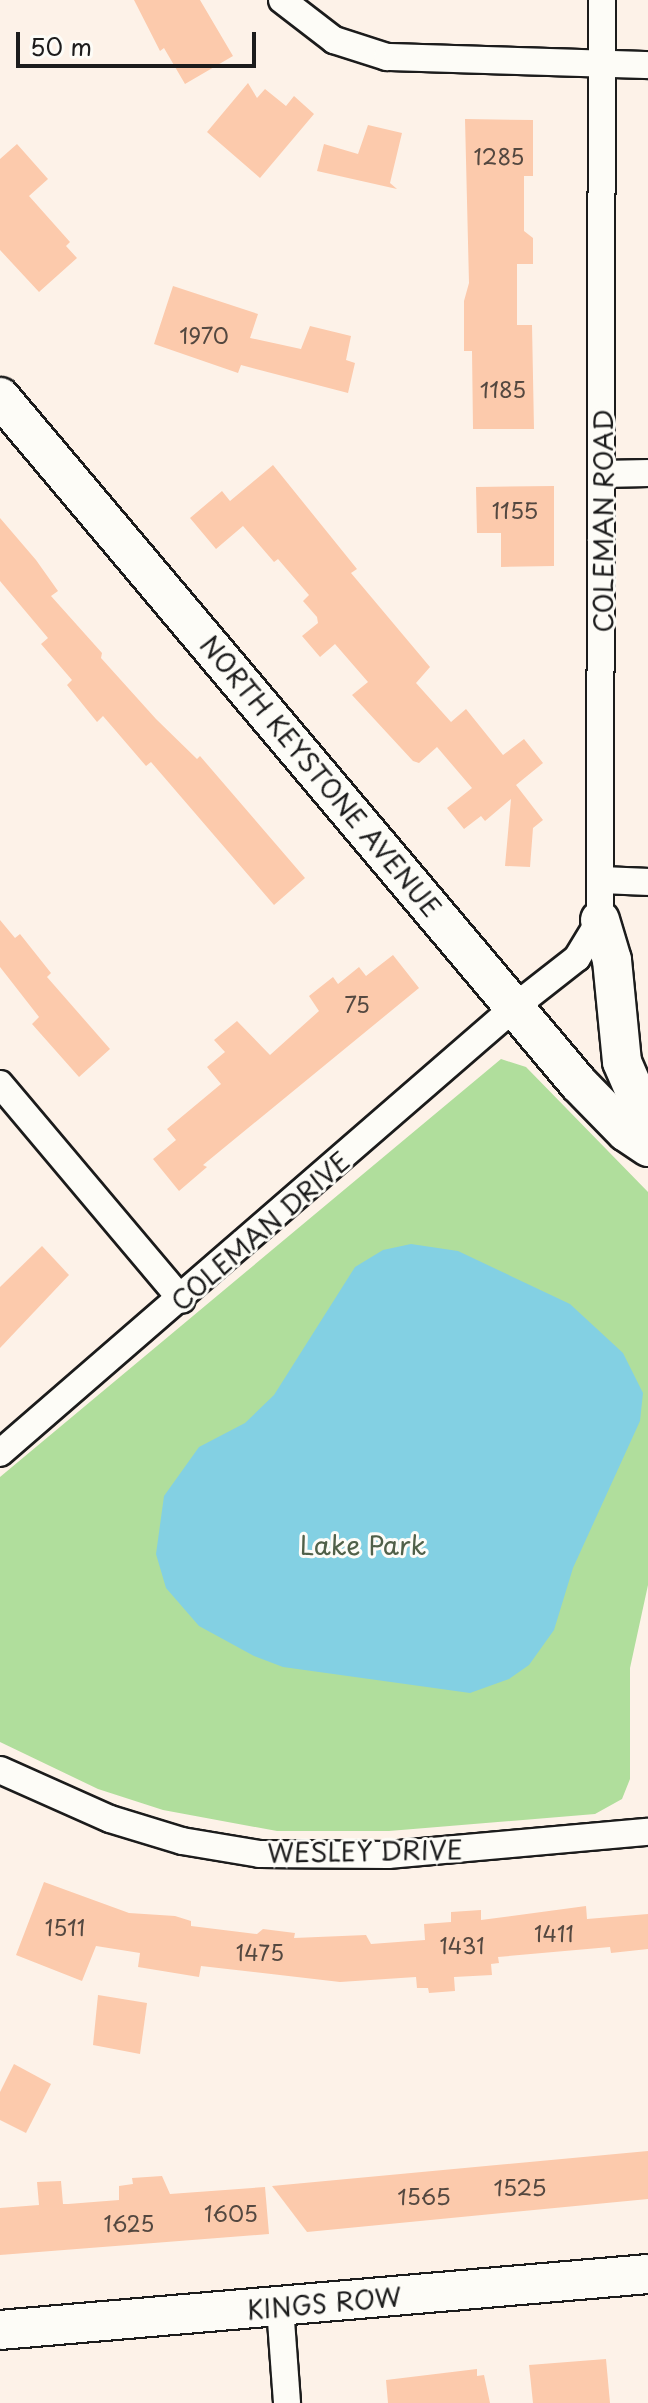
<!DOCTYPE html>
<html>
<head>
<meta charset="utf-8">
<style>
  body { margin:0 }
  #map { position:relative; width:648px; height:2403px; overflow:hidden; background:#fdf2e8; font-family:"Playpen Sans",sans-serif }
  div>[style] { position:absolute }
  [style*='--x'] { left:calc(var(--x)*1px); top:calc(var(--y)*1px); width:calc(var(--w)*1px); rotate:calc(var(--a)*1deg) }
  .green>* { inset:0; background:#b0de9c }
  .water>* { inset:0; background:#83d0e3 }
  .building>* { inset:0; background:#fccaac }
  .roads { filter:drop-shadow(2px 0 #1c1c1c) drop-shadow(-2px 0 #1c1c1c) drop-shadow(0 2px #1c1c1c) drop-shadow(0 -2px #1c1c1c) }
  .street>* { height:26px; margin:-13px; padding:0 13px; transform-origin:13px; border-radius:13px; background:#fdfcf7 }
  .secondary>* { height:38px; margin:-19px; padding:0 19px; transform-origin:19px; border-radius:19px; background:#fdfcf7 }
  span { translate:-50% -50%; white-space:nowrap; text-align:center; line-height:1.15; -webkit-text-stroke:6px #fdfcf7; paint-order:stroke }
  .number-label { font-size:22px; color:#544840 }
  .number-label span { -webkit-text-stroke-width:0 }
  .street-label { font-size:26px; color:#1c1c1c }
  .park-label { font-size:26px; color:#506049 }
  .scale { position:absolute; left:16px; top:32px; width:240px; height:36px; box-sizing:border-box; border:4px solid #1c1c1c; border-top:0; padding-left:10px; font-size:24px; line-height:28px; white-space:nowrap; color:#1c1c1c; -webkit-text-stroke:6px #fdfcf7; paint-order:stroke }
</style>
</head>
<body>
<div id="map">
  <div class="green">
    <div style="clip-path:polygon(501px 1059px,526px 1067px,648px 1192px,648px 1585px,630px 1668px,630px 1779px,622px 1799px,595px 1814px,389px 1831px,277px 1831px,163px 1810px,98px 1789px,0 1742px,0 1477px)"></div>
  </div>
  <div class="water">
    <div style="clip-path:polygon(411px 1244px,458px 1251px,570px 1304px,623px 1353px,643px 1393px,640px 1421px,573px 1568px,554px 1630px,529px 1665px,509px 1679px,470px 1693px,283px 1667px,254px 1656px,199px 1626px,166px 1588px,156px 1554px,164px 1496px,199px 1447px,245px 1423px,274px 1395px,355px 1267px,383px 1250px)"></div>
  </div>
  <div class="building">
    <div style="clip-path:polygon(134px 0,200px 0,233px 56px,185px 84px,164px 48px,160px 51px)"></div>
    <div style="clip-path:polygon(248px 83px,257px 98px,265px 89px,286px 106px,294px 96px,314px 114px,260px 178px,207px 132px)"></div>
    <div style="clip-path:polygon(465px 119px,533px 120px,533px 176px,524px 176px,524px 231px,533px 238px,533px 264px,517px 264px,517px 325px,532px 325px,534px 429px,473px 429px,472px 351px,464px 351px,464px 301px,469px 283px)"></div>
    <div style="clip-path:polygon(368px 125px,402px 133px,390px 183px,397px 189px,317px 171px,324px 144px,358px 154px)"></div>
    <div style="clip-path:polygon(17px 144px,48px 179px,29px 196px,70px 242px,66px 246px,77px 258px,39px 292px,0 250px,0 159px)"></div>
    <div style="clip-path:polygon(173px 286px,258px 314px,250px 338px,301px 349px,310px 326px,351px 336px,346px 360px,355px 363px,348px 393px,241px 365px,238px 373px,154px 344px)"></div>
    <div style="clip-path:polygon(273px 465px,357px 569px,351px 573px,430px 667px,416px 683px,451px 722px,466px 709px,503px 755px,524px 739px,543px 763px,516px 785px,543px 820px,533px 828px,530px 867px,505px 866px,511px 799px,485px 821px,481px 816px,464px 829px,447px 808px,472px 788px,437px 747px,419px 763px,413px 761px,352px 695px,368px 682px,335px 644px,320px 657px,302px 636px,318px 623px,317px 617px,303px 601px,309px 595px,278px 559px,274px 562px,243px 526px,216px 549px,190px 518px,222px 491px,230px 501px)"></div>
    <div style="clip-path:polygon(554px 486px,554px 566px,501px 567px,501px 533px,477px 533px,476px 487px)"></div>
    <div style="clip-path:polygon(0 518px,36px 560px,58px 591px,51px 596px,102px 653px,101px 658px,156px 719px,197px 759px,200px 756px,305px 878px,274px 905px,151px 762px,146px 766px,103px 716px,97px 722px,67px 685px,72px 680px,41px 644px,48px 638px,0 581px)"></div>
    <div style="clip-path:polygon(0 920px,15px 938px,20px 934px,51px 973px,47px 977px,110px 1049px,79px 1077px,32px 1024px,39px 1017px,0 967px)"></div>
    <div style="clip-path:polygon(393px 955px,419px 988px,203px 1165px,207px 1167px,179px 1191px,153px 1159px,176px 1140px,167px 1129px,221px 1084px,207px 1067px,225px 1052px,214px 1040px,237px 1021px,270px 1055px,319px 1011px,309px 996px,333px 977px,338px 984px,359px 967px,366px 976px)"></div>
    <div style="clip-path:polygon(42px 1246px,69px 1275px,0 1348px,0 1287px)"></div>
    <div style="clip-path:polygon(44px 1882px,129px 1913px,175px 1916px,191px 1921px,191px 1926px,257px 1934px,263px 1929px,295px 1933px,294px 1938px,366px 1935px,371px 1944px,425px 1940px,424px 1924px,451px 1922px,451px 1912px,481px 1910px,481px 1920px,586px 1906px,587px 1919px,648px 1914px,648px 1949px,611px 1953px,610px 1947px,498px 1957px,499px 1963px,491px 1964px,492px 1975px,454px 1977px,455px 1991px,429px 1993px,428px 1988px,417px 1988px,416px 1977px,340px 1982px,201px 1966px,199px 1977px,138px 1967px,140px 1953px,96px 1946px,82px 1981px,16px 1955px)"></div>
    <div style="clip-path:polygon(98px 1995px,147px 2003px,140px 2054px,93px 2045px)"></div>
    <div style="clip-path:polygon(14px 2064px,51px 2084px,26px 2133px,0 2120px,0 2092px)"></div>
    <div style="clip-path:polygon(648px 2151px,648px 2199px,307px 2232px,272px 2186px)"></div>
    <div style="clip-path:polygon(162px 2176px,170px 2194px,265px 2187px,269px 2234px,0 2255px,0 2208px,39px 2205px,37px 2182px,61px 2181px,63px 2204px,68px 2204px,119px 2200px,119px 2186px,133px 2184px,132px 2178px)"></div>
    <div style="clip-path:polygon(606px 2359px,610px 2403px,533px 2403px,529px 2365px)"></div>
    <div style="clip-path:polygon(477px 2369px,477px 2376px,484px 2375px,490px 2403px,388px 2403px,386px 2380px)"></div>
  </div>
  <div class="roads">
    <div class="street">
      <div style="--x:282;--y:0;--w:66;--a:37.6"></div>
      <div style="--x:334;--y:40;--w:56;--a:17.8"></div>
      <div style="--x:387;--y:57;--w:261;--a:1.8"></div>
      <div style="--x:603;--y:474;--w:45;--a:-1.3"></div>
      <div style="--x:603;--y:880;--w:45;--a:2.5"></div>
      <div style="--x:0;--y:1084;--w:282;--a:49.9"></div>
      <div style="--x:0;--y:1453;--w:684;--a:-40.91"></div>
      <div style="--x:517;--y:1005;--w:76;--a:-38.1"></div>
      <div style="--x:577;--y:958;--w:44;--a:-58.8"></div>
      <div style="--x:600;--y:920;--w:920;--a:-89.88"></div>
      <div style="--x:0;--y:1770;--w:120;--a:24"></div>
      <div style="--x:110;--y:1819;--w:75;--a:17"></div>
      <div style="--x:182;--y:1841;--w:79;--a:9.5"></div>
      <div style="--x:260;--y:1854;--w:128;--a:0.4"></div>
      <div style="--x:388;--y:1855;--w:261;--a:-5.1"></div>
      <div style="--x:280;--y:2307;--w:96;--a:85.8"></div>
    </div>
    <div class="secondary">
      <div style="--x:0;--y:397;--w:898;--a:49.88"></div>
      <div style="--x:579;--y:1084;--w:67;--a:45.6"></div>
      <div style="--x:626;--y:1132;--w:27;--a:34"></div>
      <div style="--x:600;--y:920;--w:42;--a:73.3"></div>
      <div style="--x:612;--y:960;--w:102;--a:84.4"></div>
      <div style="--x:622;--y:1062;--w:65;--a:66.6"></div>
      <div style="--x:0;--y:2330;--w:650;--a:-4.94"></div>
    </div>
  </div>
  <div class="number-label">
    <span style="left:499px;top:156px">1285</span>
    <span style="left:204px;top:335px">1970</span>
    <span style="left:503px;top:389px">1185</span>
    <span style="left:515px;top:510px">1155</span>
    <span style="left:357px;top:1004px">75</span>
    <span style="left:65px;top:1927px">1511</span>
    <span style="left:554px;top:1933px">1411</span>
    <span style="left:462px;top:1945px">1431</span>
    <span style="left:260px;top:1952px">1475</span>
    <span style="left:520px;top:2187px">1525</span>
    <span style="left:424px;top:2196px">1565</span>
    <span style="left:231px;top:2213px">1605</span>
    <span style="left:129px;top:2223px">1625</span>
  </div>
  <div class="street-label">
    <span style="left:603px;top:521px;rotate:-90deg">COLEMAN ROAD</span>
    <span style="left:321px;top:776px;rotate:50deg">NORTH KEYSTONE AVENUE</span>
    <span style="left:260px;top:1231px;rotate:-41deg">COLEMAN DRIVE</span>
    <span style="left:365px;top:1851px;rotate:-1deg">WESLEY DRIVE</span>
    <span style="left:324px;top:2303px;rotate:-5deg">KINGS ROW</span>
  </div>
  <div class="park-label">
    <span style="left:363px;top:1545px">Lake Park</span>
  </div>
  <div class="scale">50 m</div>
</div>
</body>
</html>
